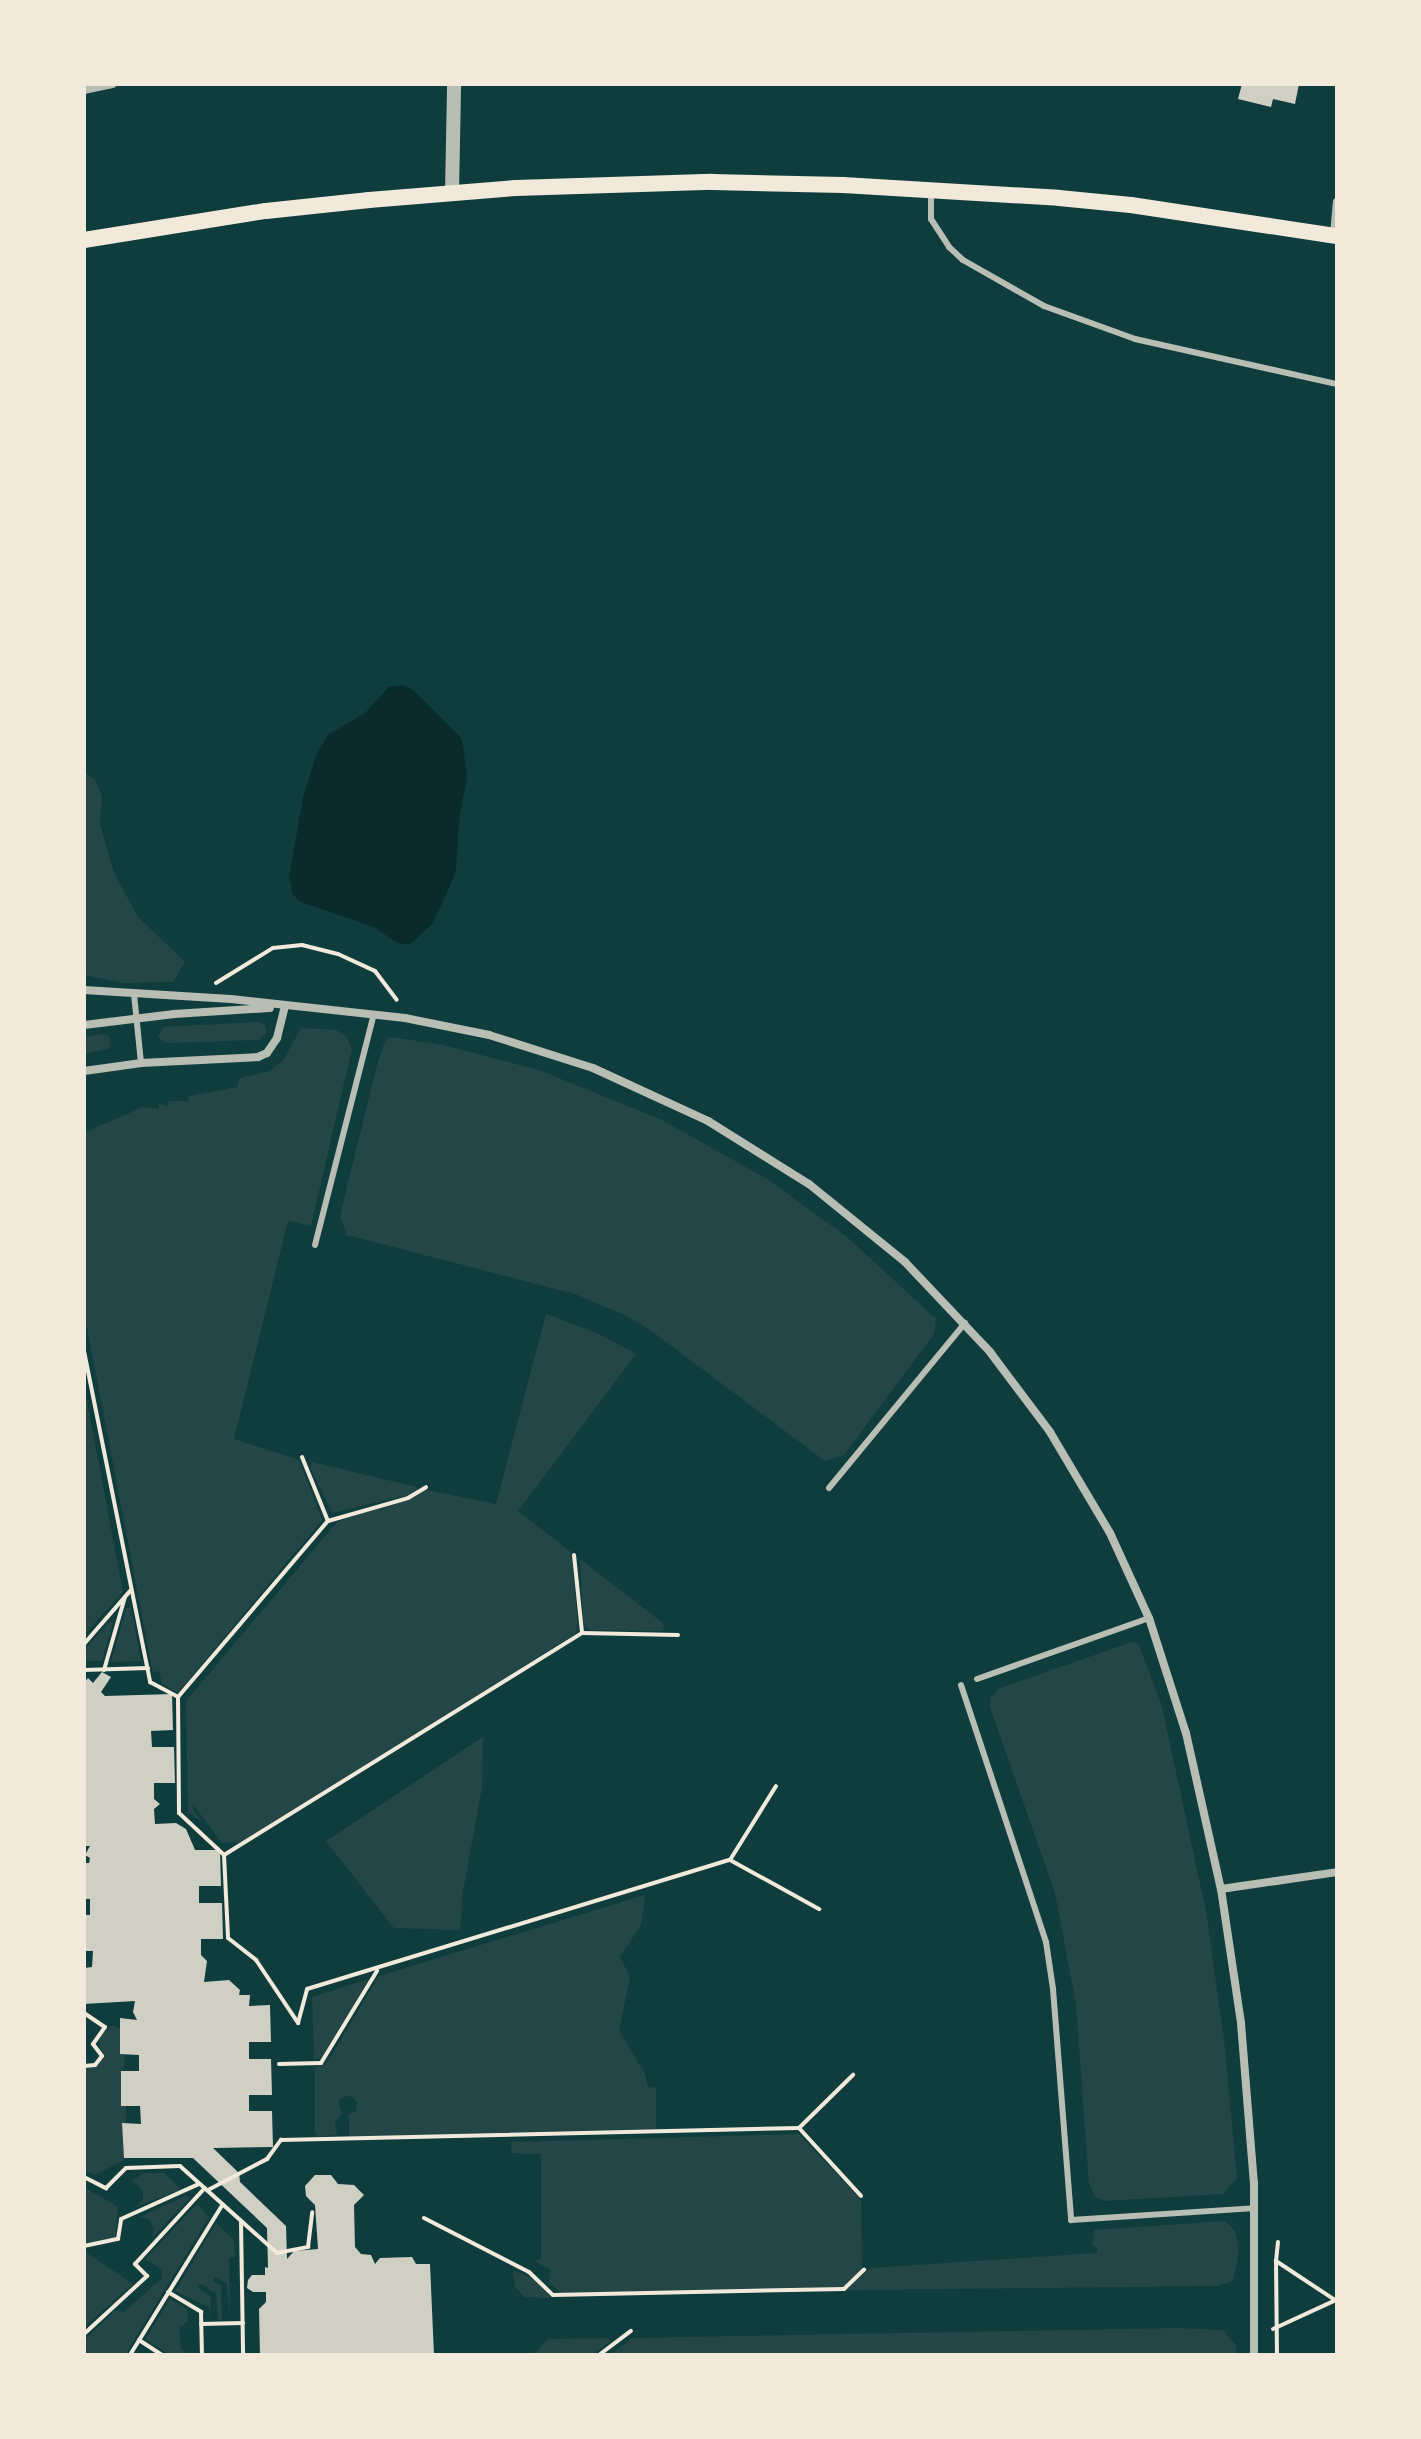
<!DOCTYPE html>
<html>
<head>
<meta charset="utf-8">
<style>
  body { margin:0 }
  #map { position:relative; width:1421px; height:2439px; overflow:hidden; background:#0f3d3e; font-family:"Fira Sans",sans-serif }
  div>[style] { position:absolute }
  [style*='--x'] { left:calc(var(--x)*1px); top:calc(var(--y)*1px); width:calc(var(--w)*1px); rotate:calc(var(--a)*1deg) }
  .green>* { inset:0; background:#244646 }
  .water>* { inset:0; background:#0a2a2b }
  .building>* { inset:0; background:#cfcfc3 }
  .path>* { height:4px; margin:-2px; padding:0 2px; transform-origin:2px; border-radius:2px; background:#f1e9da }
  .service>* { height:6px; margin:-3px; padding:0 3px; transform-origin:3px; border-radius:3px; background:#b8beb3 }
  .minor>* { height:8px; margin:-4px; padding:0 4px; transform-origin:4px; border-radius:4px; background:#b8beb3 }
  .tertiary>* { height:14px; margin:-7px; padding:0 7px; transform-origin:7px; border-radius:7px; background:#b8beb3 }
  .secondary>* { height:16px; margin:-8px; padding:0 8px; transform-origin:8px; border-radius:8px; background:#f1e9da }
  span { translate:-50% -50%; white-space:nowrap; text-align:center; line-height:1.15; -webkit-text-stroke:6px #f1e9da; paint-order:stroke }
  .frame { position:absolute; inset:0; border:86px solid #f1e9da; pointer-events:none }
</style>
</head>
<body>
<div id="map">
  <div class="green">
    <div style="clip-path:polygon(84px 772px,95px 780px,102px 797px,100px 824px,114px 873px,138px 917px,185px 962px,173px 982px,125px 983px,84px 975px)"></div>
    <div style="clip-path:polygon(258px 1022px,264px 1024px,267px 1032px,259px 1040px,165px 1043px,158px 1036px,163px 1027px)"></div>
    <div style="clip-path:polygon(301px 1028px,336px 1030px,346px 1036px,352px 1049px,311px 1226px,288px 1221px,234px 1439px,299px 1460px,322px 1520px,178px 1693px,162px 1684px,159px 1671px,153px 1673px,84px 1312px,84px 1133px,143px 1107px,158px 1109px,159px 1104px,168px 1106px,169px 1101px,188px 1101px,189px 1096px,237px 1087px,240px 1078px,270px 1071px,283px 1060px)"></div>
    <div style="clip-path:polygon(102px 1034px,109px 1036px,110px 1048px,84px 1054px,84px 1037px)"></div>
    <div style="clip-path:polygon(391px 1037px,443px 1045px,539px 1070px,660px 1119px,767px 1179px,846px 1236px,936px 1319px,934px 1334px,844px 1455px,825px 1461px,649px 1329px,625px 1315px,575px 1294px,347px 1235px,340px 1216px,377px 1065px,385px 1041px)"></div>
    <div style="clip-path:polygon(546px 1314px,599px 1334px,636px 1354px,518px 1511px,571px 1552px,578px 1624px,575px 1634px,240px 1843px,221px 1842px,193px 1804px,193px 1810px,202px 1821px,188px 1813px,186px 1701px,337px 1522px,427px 1490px,496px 1504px)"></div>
    <div style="clip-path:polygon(84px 1385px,123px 1592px,84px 1635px)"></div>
    <div style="clip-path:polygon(312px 1462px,417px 1487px,417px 1489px,409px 1495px,332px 1513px,310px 1467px)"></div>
    <div style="clip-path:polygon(580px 1559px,664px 1624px,663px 1631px,590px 1630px,583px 1622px)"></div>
    <div style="clip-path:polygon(126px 1608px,131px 1608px,141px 1661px,111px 1662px)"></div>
    <div style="clip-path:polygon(109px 1622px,113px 1623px,102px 1661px,84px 1661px,84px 1650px)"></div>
    <div style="clip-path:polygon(1132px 1642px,1138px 1643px,1161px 1703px,1206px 1911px,1224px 2039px,1237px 2178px,1223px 2194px,1105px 2201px,1095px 2197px,1089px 2183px,1076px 2004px,1055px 1893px,990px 1707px,991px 1697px,1000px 1688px)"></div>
    <div style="clip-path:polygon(483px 1737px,482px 1787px,463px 1892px,460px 1930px,394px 1928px,326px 1841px)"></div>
    <div style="clip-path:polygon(645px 1895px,641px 1925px,620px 1957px,630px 1977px,619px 2030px,645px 2074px,648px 2087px,656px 2088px,656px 2129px,349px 2137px,349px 2115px,356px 2111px,357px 2102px,350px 2095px,338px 2100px,342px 2114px,335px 2122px,337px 2135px,319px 2137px,315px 2134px,315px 2068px,328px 2061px,379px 1976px)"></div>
    <div style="clip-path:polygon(369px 1979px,321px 2058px,314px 2060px,312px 1997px)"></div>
    <div style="clip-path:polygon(112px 2025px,120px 2029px,120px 2053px,125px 2054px,121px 2106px,126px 2106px,126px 2123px,122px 2124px,124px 2160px,95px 2175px,84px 2170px,84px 2069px,102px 2059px,98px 2038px)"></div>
    <div style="clip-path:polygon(799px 2134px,861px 2200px,862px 2269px,843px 2287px,562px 2294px,549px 2282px,550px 2269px,534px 2261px,541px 2259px,541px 2154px,511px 2153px,512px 2142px)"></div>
    <div style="clip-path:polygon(142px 2173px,164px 2173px,181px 2189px,136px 2207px,143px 2199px,143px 2191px,133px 2181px)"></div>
    <div style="clip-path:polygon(84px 2187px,118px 2207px,115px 2238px,84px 2243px)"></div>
    <div style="clip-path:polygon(187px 2195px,190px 2198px,152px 2238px,154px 2229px,149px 2219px,140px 2217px)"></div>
    <div style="clip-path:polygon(197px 2204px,209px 2217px,125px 2355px,87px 2355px,84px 2340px,116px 2310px,124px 2312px,162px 2278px,161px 2269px,145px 2259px)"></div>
    <div style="clip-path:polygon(1225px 2221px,1235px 2231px,1239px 2251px,1233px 2281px,1218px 2286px,846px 2290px,870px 2268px,1097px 2253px,1097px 2247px,1093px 2245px,1094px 2230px)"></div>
    <div style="clip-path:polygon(216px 2223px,234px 2240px,235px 2257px,229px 2257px,230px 2320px,227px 2284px,216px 2277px,213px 2281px,221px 2286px,222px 2320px,218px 2320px,216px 2293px,201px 2284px,198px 2288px,211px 2297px,210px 2321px,209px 2307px,175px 2291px)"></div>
    <div style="clip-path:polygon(84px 2251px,133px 2284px,84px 2327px)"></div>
    <div style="clip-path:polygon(513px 2270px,536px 2280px,551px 2298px,525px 2297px,515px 2287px)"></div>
    <div style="clip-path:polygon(170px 2299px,187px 2309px,188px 2321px,179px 2328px,181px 2348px,189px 2355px,170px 2355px,145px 2339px)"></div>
    <div style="clip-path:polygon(1178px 2328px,1223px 2330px,1236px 2346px,1236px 2355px,610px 2355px,632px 2338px)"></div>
    <div style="clip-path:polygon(609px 2338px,611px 2341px,592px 2355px,533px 2355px,548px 2339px)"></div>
  </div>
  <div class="water">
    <div style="clip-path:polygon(403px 685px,413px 690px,462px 739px,467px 776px,459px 821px,456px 872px,433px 923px,409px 945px,397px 943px,374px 927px,301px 902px,293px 895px,289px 878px,303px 798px,316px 756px,328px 735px,365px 713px,389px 687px)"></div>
  </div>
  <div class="building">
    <div style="clip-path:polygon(1242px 84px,1299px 84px,1295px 104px,1273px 99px,1271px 107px,1238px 99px)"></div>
    <div style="clip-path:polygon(102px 1672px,111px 1677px,101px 1692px,105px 1696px,172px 1694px,173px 1730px,151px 1731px,152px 1747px,174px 1747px,175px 1783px,154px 1783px,154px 1799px,160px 1804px,154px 1809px,155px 1824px,176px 1823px,186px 1829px,195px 1850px,220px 1850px,221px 1886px,199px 1886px,199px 1903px,222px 1903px,223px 1939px,201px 1939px,201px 1955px,207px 1961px,204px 1982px,229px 1980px,240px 1990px,239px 1995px,250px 1995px,249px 2006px,270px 2005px,271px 2042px,249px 2042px,249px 2059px,271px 2059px,272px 2095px,249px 2095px,249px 2111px,272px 2111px,273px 2147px,213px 2148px,239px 2173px,240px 2182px,286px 2226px,287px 2259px,294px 2251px,318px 2249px,315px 2205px,306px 2196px,305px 2186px,315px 2175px,331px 2175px,338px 2184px,354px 2185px,364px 2195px,354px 2205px,355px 2247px,361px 2254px,371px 2255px,375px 2264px,380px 2258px,412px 2257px,416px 2264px,430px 2264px,434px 2355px,260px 2355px,259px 2309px,266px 2302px,266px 2292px,253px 2292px,247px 2288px,248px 2280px,252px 2275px,265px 2275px,265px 2267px,268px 2268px,267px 2228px,193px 2158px,124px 2158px,122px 2123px,141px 2124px,140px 2106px,121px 2106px,121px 2071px,139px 2071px,139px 2055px,120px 2054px,120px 2018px,137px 2020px,133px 2012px,135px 2001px,84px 2004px,84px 1968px,92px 1967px,93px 1951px,84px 1951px,84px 1915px,90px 1915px,90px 1899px,84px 1899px,84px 1863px,89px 1863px,90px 1858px,85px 1855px,90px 1846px,84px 1846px,84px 1683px,88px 1678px,93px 1683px)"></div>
  </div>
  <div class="path">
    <div style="--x:216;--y:983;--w:67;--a:-31.6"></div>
    <div style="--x:273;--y:948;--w:29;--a:-6"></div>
    <div style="--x:302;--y:945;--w:37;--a:14"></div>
    <div style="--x:338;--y:954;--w:41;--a:24.7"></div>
    <div style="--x:375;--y:971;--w:36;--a:53"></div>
    <div style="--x:84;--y:1351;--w:338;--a:78.7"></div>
    <div style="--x:150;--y:1682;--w:32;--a:28"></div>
    <div style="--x:178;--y:1697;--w:116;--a:89.5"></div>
    <div style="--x:179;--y:1813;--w:62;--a:43"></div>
    <div style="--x:224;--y:1855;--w:83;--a:87.2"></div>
    <div style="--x:228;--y:1938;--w:36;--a:38"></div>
    <div style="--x:256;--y:1960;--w:76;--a:56.3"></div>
    <div style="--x:302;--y:1457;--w:69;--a:67.9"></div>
    <div style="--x:574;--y:1555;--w:78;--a:84.1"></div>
    <div style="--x:84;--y:1644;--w:72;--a:-49"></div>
    <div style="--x:84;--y:1670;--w:64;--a:-1.8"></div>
    <div style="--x:104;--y:1670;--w:76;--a:-74"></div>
    <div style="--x:178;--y:1697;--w:231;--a:-49.6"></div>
    <div style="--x:328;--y:1521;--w:83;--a:-16"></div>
    <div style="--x:408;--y:1498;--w:21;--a:-31"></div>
    <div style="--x:224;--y:1855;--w:421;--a:-31.8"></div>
    <div style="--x:582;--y:1633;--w:96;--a:1.2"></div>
    <div style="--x:730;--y:1860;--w:102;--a:28.8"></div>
    <div style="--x:84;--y:2013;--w:25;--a:34"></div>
    <div style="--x:105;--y:2027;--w:21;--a:125"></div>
    <div style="--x:93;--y:2044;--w:15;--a:53"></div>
    <div style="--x:102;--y:2056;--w:11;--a:128"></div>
    <div style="--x:95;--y:2065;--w:11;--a:175"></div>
    <div style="--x:298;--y:2023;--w:35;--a:-75"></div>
    <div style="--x:307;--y:1989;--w:442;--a:-17"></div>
    <div style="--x:730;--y:1860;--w:87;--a:-58.1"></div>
    <div style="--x:279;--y:2064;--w:42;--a:-1.4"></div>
    <div style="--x:321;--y:2063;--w:108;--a:-58.7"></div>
    <div style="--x:799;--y:2128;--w:92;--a:47.6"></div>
    <div style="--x:84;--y:2177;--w:25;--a:27"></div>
    <div style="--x:106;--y:2188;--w:28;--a:-45"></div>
    <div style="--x:126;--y:2168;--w:54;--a:-2.1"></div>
    <div style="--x:180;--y:2166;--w:130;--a:41.9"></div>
    <div style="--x:277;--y:2253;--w:32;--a:-11"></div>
    <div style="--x:308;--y:2247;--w:35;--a:-83"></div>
    <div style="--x:208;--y:2190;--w:67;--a:-27.7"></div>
    <div style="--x:267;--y:2159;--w:24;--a:-54"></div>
    <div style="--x:281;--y:2140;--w:518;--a:-1.33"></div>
    <div style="--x:799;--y:2128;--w:76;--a:-44.5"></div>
    <div style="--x:424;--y:2218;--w:118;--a:27.2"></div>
    <div style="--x:529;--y:2272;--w:33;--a:44"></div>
    <div style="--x:553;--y:2295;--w:291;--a:-1.2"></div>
    <div style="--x:844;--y:2289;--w:28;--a:-44"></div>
    <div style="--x:241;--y:2222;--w:133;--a:89.1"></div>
    <div style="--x:1278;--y:2242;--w:19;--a:96"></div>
    <div style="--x:1276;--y:2261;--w:71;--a:33.5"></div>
    <div style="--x:84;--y:2246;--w:35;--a:-12"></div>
    <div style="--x:118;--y:2239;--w:20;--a:-81"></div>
    <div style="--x:121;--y:2219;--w:85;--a:-24.2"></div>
    <div style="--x:1276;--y:2261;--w:94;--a:89.4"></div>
    <div style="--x:168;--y:2292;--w:39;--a:31"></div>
    <div style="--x:201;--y:2312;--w:43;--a:88.7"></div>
    <div style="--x:201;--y:2324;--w:42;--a:-1.4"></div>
    <div style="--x:1273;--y:2329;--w:69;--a:-24.7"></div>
    <div style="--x:84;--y:2334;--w:86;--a:-42.6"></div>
    <div style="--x:147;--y:2276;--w:17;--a:-135"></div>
    <div style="--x:135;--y:2264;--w:103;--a:-47.4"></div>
    <div style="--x:139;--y:2340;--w:27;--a:33"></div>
    <div style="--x:130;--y:2355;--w:177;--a:-58.4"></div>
    <div style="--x:599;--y:2355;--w:40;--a:-37"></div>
  </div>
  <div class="service">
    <div style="--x:931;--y:193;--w:26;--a:90"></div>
    <div style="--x:931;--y:219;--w:33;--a:57"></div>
    <div style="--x:949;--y:247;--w:19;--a:43"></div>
    <div style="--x:963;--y:260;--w:93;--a:29.6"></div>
    <div style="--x:1044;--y:306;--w:97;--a:19.9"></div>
    <div style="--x:1135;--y:339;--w:207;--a:12.6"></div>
    <div style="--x:134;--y:994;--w:69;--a:84.2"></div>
    <div style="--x:315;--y:1245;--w:238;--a:-75.7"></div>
    <div style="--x:829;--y:1488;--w:214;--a:-50.5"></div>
    <div style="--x:977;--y:1679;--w:182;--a:-19.5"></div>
    <div style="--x:961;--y:1685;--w:271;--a:71.7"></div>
    <div style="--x:1046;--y:1942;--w:48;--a:81.5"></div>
    <div style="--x:1053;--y:1989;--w:232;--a:85.5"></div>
    <div style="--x:1071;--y:2220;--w:184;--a:-3.7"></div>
  </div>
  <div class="minor">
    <div style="--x:84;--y:90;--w:29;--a:-12"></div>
    <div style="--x:1334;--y:235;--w:33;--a:-85"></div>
    <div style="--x:84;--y:990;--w:147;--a:3.5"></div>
    <div style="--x:231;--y:999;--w:175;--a:6.2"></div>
    <div style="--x:405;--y:1018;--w:86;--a:11.4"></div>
    <div style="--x:489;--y:1035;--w:109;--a:17.6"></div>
    <div style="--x:593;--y:1068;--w:127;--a:24.7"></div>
    <div style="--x:708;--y:1121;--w:119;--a:32"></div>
    <div style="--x:809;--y:1184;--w:124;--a:39.1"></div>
    <div style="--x:905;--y:1262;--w:124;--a:46.6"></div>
    <div style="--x:990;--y:1352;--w:100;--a:53.1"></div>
    <div style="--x:1050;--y:1432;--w:117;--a:59.3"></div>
    <div style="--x:1110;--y:1533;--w:94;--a:65.4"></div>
    <div style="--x:1149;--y:1618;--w:121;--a:72.2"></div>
    <div style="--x:1186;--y:1733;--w:160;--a:77.4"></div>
    <div style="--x:1221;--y:1889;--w:135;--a:81.5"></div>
    <div style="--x:1241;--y:2023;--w:161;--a:85.4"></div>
    <div style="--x:1254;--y:2183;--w:172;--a:90"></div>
    <div style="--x:84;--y:1025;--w:91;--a:-7"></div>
    <div style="--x:174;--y:1014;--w:96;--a:-3.6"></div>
    <div style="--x:84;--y:1071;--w:58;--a:-8"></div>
    <div style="--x:141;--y:1063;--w:117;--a:-2.9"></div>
    <div style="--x:258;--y:1057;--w:10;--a:-24"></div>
    <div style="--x:267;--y:1053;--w:18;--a:-56"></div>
    <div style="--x:277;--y:1038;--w:32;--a:-76"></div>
    <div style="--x:1221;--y:1889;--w:117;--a:-8.3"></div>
  </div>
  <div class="tertiary">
    <div style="--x:452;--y:193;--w:109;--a:-88.9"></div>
  </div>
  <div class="secondary">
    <div style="--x:84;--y:240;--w:184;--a:-9.1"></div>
    <div style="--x:266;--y:211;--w:104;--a:-6.1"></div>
    <div style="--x:369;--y:200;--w:147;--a:-4.7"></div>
    <div style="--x:516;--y:188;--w:196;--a:-1.8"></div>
    <div style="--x:712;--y:182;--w:131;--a:1.3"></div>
    <div style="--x:843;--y:185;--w:216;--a:3.4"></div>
    <div style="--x:1059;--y:198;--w:72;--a:5.6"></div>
    <div style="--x:1131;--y:205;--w:208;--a:8.6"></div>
  </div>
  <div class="frame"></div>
</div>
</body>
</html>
